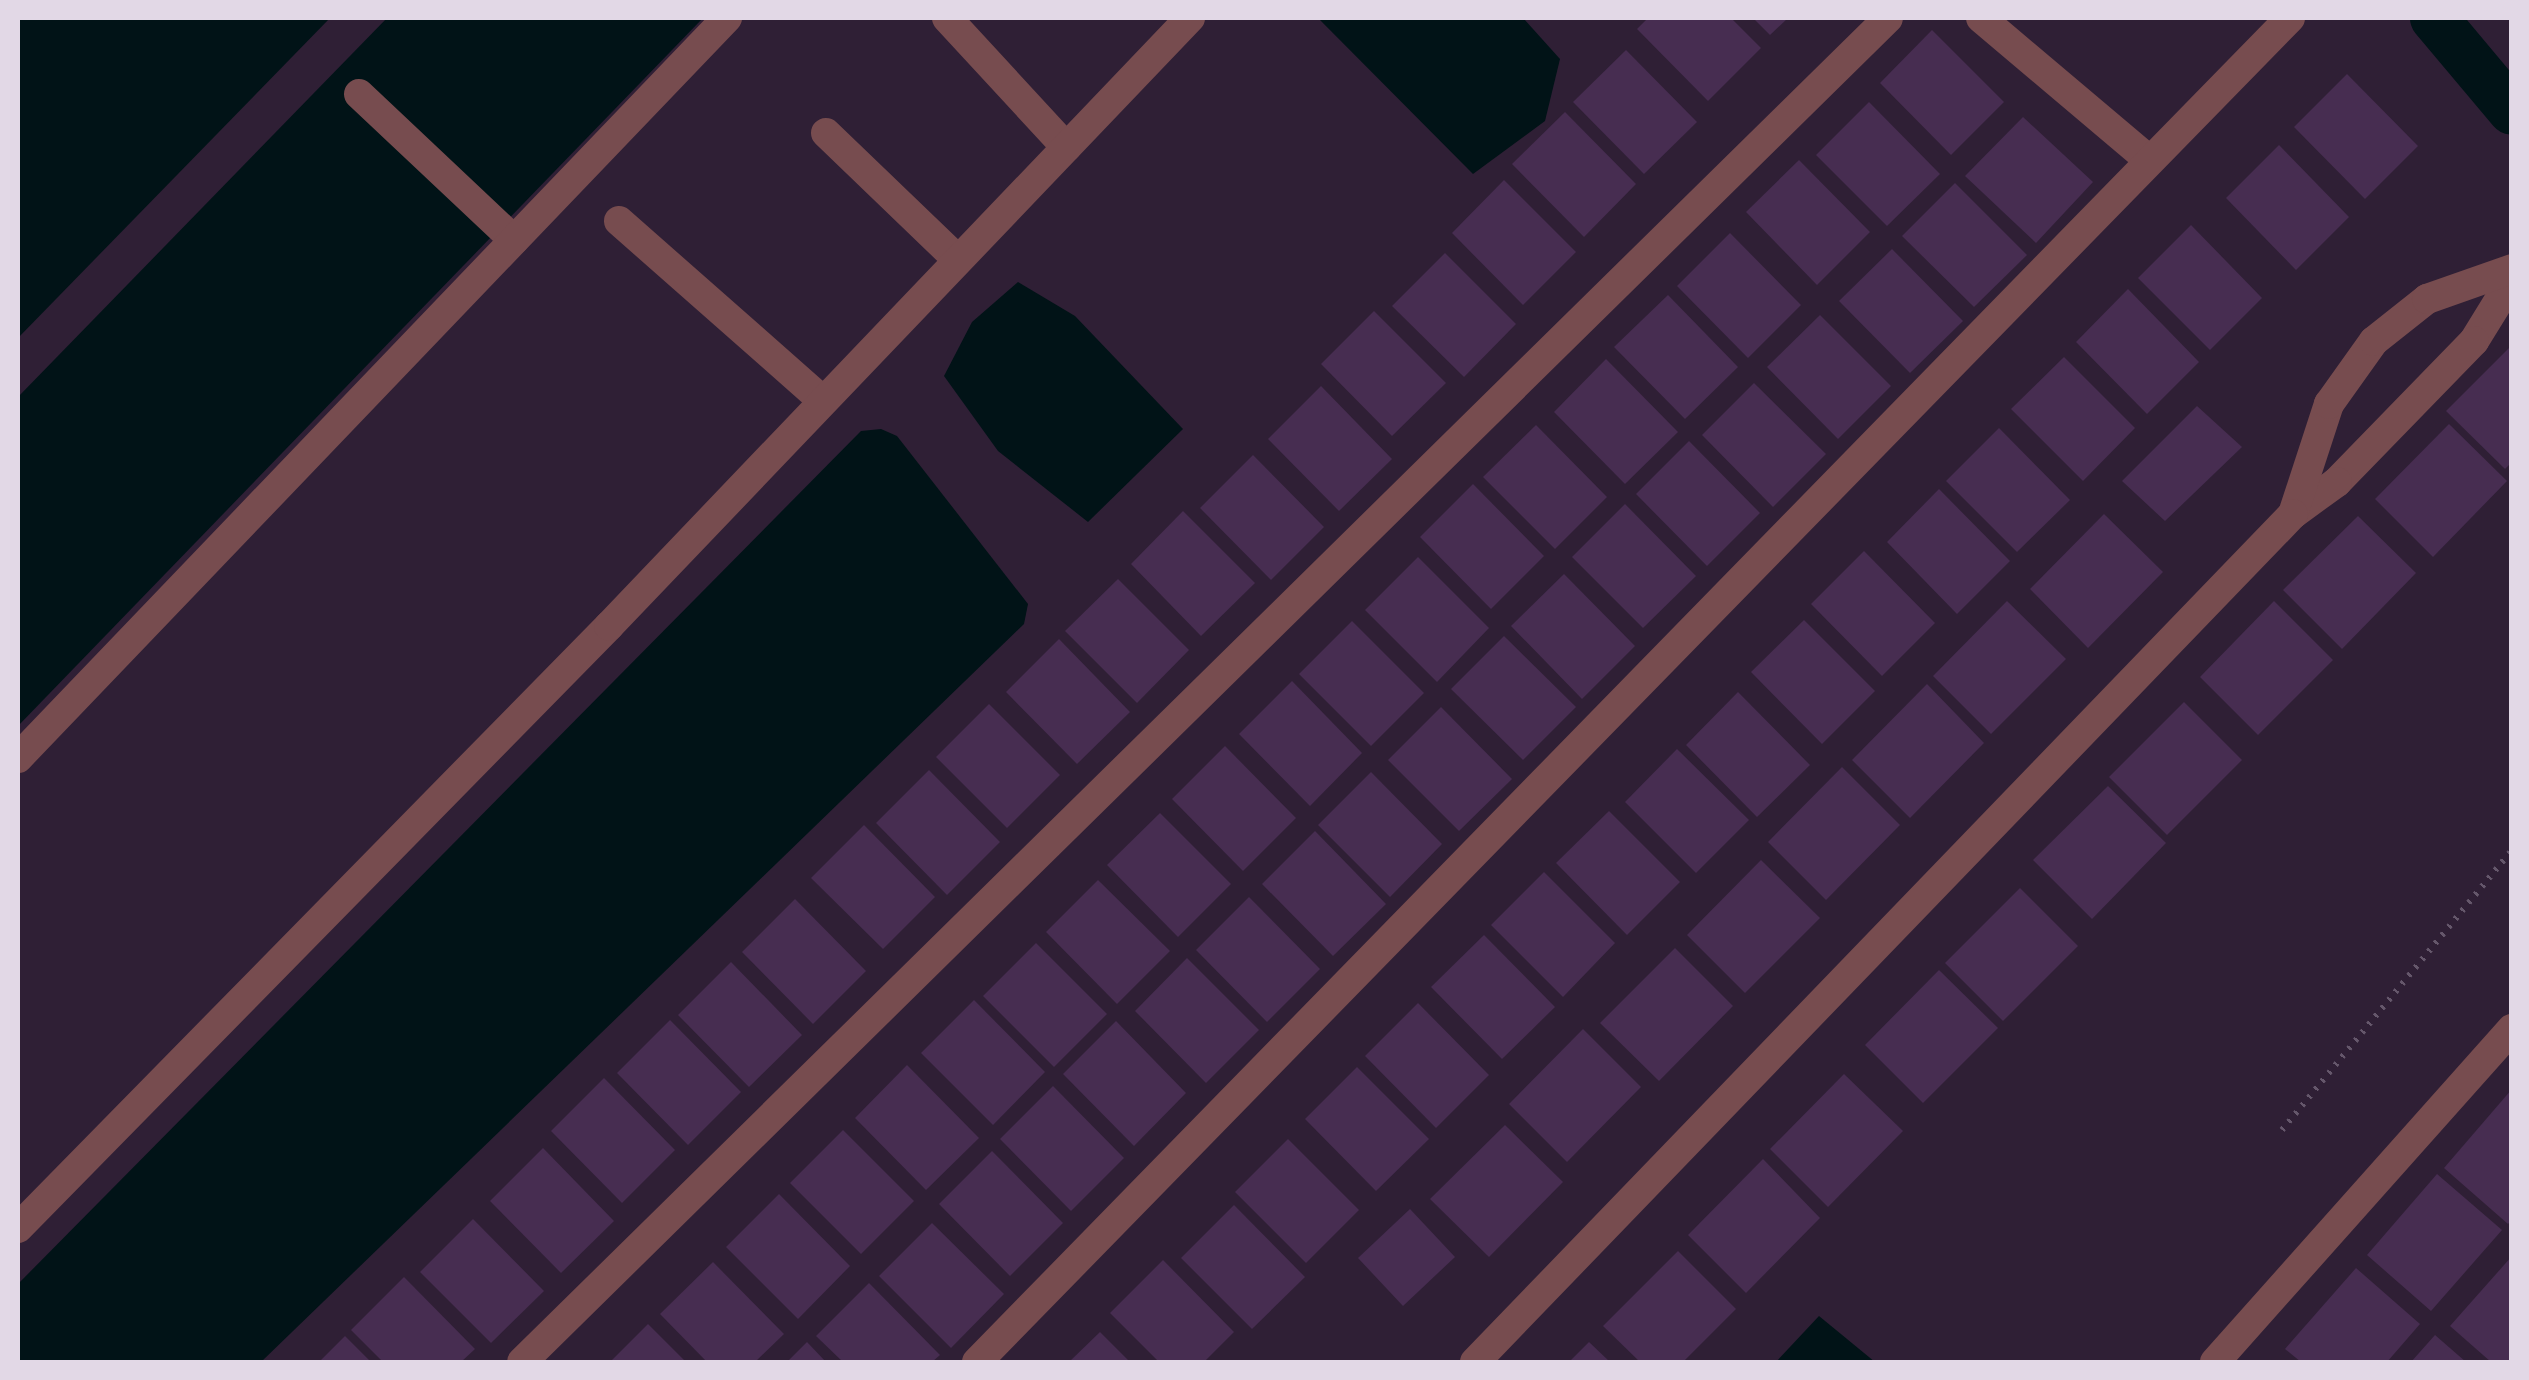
<!DOCTYPE html>
<html>
<head>
<meta charset="utf-8">
<style>
  body { margin:0 }
  #map { position:relative; width:2529px; height:1380px; overflow:hidden; background:#2f1f35; font-family:Ubuntu,sans-serif }
  div>[style] { position:absolute }
  [style*='--x'] { left:calc(var(--x)*1px); top:calc(var(--y)*1px); width:calc(var(--w)*1px); rotate:calc(var(--a)*1deg) }
  .water>* { inset:0; background:#011317 }
  .canal>* { height:48px; margin:-24px; padding:0 24px; transform-origin:24px; border-radius:24px; background:#011317 }
  .building>* { inset:0; background:#472d51 }
  .path>* { height:6px; margin-top:-3px; transform-origin:0; background:repeating-linear-gradient(90deg,#65576b 0 2.5px,transparent 0 10.5px) }
  .street>* { height:30px; margin:-15px; padding:0 15px; transform-origin:15px; border-radius:15px; background:#774c4f }
  span { translate:-50% -50%; white-space:nowrap; text-align:center; line-height:1.15; -webkit-text-stroke:8px #25162a; paint-order:stroke }
  .frame { position:absolute; inset:0; border:20px solid #e2d8e6; pointer-events:none }
</style>
</head>
<body>
<div id="map">
  <div class="water">
    <div style="clip-path:polygon(18px 18px,330px 18px,18px 338px)"></div>
    <div style="clip-path:polygon(387px 18px,703px 18px,18px 726px,18px 397px)"></div>
    <div style="clip-path:polygon(1318px 18px,1523px 18px,1560px 59px,1545px 121px,1473px 174px)"></div>
    <div style="clip-path:polygon(1018px 282px,1075px 316px,1183px 429px,1088px 522px,998px 451px,944px 376px,972px 322px)"></div>
    <div style="clip-path:polygon(881px 429px,897px 436px,1028px 604px,1024px 624px,261px 1362px,18px 1362px,18px 1284px,861px 431px)"></div>
    <div style="clip-path:polygon(1819px 1316px,1875px 1362px,1776px 1362px)"></div>
  </div>
  <div class="canal">
    <div style="--x:2434;--y:18;--w:121;--a:50"></div>
  </div>
  <div class="building">
    <div style="clip-path:polygon(1648px 18px,1731px 18px,1761px 48px,1708px 101px,1637px 29px)"></div>
    <div style="clip-path:polygon(1753px 18px,1788px 18px,1770px 35px)"></div>
    <div style="clip-path:polygon(1932px 30px,2004px 102px,1951px 155px,1880px 83px)"></div>
    <div style="clip-path:polygon(1626px 50px,1697px 122px,1644px 174px,1573px 102px)"></div>
    <div style="clip-path:polygon(2347px 74px,2418px 146px,2365px 199px,2294px 127px)"></div>
    <div style="clip-path:polygon(1869px 102px,1940px 174px,1887px 226px,1816px 155px)"></div>
    <div style="clip-path:polygon(1565px 112px,1636px 184px,1584px 237px,1512px 164px)"></div>
    <div style="clip-path:polygon(2023px 117px,2093px 182px,2036px 243px,1965px 176px)"></div>
    <div style="clip-path:polygon(2279px 145px,2349px 217px,2296px 270px,2226px 198px)"></div>
    <div style="clip-path:polygon(1799px 160px,1870px 232px,1817px 285px,1746px 212px)"></div>
    <div style="clip-path:polygon(1504px 180px,1576px 252px,1523px 305px,1452px 233px)"></div>
    <div style="clip-path:polygon(1955px 183px,2027px 255px,1974px 307px,1902px 236px)"></div>
    <div style="clip-path:polygon(2191px 225px,2262px 298px,2210px 350px,2138px 278px)"></div>
    <div style="clip-path:polygon(1730px 233px,1801px 305px,1748px 358px,1677px 286px)"></div>
    <div style="clip-path:polygon(1892px 249px,1963px 321px,1910px 373px,1839px 301px)"></div>
    <div style="clip-path:polygon(1445px 253px,1516px 324px,1464px 377px,1392px 306px)"></div>
    <div style="clip-path:polygon(2128px 289px,2199px 362px,2147px 414px,2076px 342px)"></div>
    <div style="clip-path:polygon(1668px 295px,1738px 367px,1685px 419px,1614px 347px)"></div>
    <div style="clip-path:polygon(1374px 311px,1446px 383px,1392px 436px,1321px 364px)"></div>
    <div style="clip-path:polygon(1820px 315px,1891px 386px,1838px 439px,1767px 367px)"></div>
    <div style="clip-path:polygon(2512px 345px,2512px 462px,2505px 469px,2446px 411px)"></div>
    <div style="clip-path:polygon(2064px 357px,2135px 428px,2083px 481px,2011px 409px)"></div>
    <div style="clip-path:polygon(1606px 359px,1678px 432px,1625px 484px,1554px 412px)"></div>
    <div style="clip-path:polygon(1754px 383px,1826px 454px,1773px 507px,1702px 435px)"></div>
    <div style="clip-path:polygon(1321px 386px,1392px 459px,1339px 511px,1268px 439px)"></div>
    <div style="clip-path:polygon(2197px 406px,2242px 447px,2165px 521px,2122px 481px)"></div>
    <div style="clip-path:polygon(2449px 424px,2507px 481px,2433px 557px,2375px 499px)"></div>
    <div style="clip-path:polygon(1536px 425px,1607px 497px,1555px 549px,1483px 477px)"></div>
    <div style="clip-path:polygon(1999px 428px,2070px 500px,2017px 552px,1946px 481px)"></div>
    <div style="clip-path:polygon(1689px 441px,1760px 513px,1707px 566px,1636px 494px)"></div>
    <div style="clip-path:polygon(1253px 455px,1324px 527px,1271px 580px,1200px 508px)"></div>
    <div style="clip-path:polygon(1473px 484px,1544px 556px,1491px 609px,1420px 537px)"></div>
    <div style="clip-path:polygon(1939px 489px,2010px 561px,1957px 614px,1887px 542px)"></div>
    <div style="clip-path:polygon(1625px 504px,1696px 576px,1643px 628px,1572px 557px)"></div>
    <div style="clip-path:polygon(1183px 511px,1255px 583px,1201px 636px,1131px 564px)"></div>
    <div style="clip-path:polygon(2104px 514px,2163px 572px,2088px 648px,2030px 589px)"></div>
    <div style="clip-path:polygon(2358px 516px,2416px 573px,2342px 649px,2283px 590px)"></div>
    <div style="clip-path:polygon(1864px 551px,1935px 623px,1882px 676px,1811px 604px)"></div>
    <div style="clip-path:polygon(1418px 557px,1489px 628px,1437px 682px,1365px 610px)"></div>
    <div style="clip-path:polygon(1564px 574px,1635px 646px,1582px 699px,1511px 626px)"></div>
    <div style="clip-path:polygon(1118px 579px,1189px 650px,1137px 703px,1065px 631px)"></div>
    <div style="clip-path:polygon(2007px 601px,2066px 659px,1991px 734px,1933px 676px)"></div>
    <div style="clip-path:polygon(2274px 601px,2333px 660px,2258px 735px,2200px 677px)"></div>
    <div style="clip-path:polygon(1804px 620px,1875px 691px,1822px 744px,1751px 672px)"></div>
    <div style="clip-path:polygon(1352px 621px,1424px 693px,1371px 746px,1299px 674px)"></div>
    <div style="clip-path:polygon(1504px 636px,1576px 707px,1523px 760px,1451px 689px)"></div>
    <div style="clip-path:polygon(1059px 639px,1130px 712px,1077px 764px,1006px 692px)"></div>
    <div style="clip-path:polygon(1292px 681px,1362px 753px,1310px 806px,1239px 734px)"></div>
    <div style="clip-path:polygon(1927px 684px,1984px 743px,1910px 818px,1852px 760px)"></div>
    <div style="clip-path:polygon(1738px 692px,1810px 765px,1757px 817px,1686px 745px)"></div>
    <div style="clip-path:polygon(2184px 702px,2242px 760px,2167px 835px,2109px 777px)"></div>
    <div style="clip-path:polygon(989px 704px,1060px 775px,1007px 828px,936px 757px)"></div>
    <div style="clip-path:polygon(1441px 707px,1512px 779px,1459px 831px,1388px 760px)"></div>
    <div style="clip-path:polygon(1225px 746px,1296px 818px,1243px 871px,1172px 799px)"></div>
    <div style="clip-path:polygon(1677px 749px,1749px 820px,1696px 873px,1625px 802px)"></div>
    <div style="clip-path:polygon(1842px 767px,1900px 825px,1826px 900px,1768px 842px)"></div>
    <div style="clip-path:polygon(929px 770px,1000px 842px,947px 895px,876px 823px)"></div>
    <div style="clip-path:polygon(1371px 772px,1442px 844px,1390px 897px,1318px 825px)"></div>
    <div style="clip-path:polygon(2108px 786px,2166px 843px,2092px 919px,2033px 860px)"></div>
    <div style="clip-path:polygon(1609px 811px,1680px 882px,1627px 935px,1556px 863px)"></div>
    <div style="clip-path:polygon(1160px 813px,1231px 884px,1178px 937px,1107px 865px)"></div>
    <div style="clip-path:polygon(864px 825px,935px 897px,883px 949px,811px 878px)"></div>
    <div style="clip-path:polygon(1315px 831px,1386px 904px,1333px 956px,1262px 884px)"></div>
    <div style="clip-path:polygon(1761px 860px,1820px 918px,1745px 993px,1687px 935px)"></div>
    <div style="clip-path:polygon(1544px 872px,1615px 943px,1563px 997px,1491px 925px)"></div>
    <div style="clip-path:polygon(1098px 880px,1170px 951px,1117px 1004px,1046px 932px)"></div>
    <div style="clip-path:polygon(2020px 888px,2078px 946px,2003px 1021px,1945px 963px)"></div>
    <div style="clip-path:polygon(1249px 897px,1320px 969px,1267px 1022px,1196px 950px)"></div>
    <div style="clip-path:polygon(795px 899px,866px 971px,813px 1024px,742px 952px)"></div>
    <div style="clip-path:polygon(1484px 935px,1555px 1007px,1502px 1059px,1431px 987px)"></div>
    <div style="clip-path:polygon(1036px 943px,1107px 1014px,1054px 1067px,983px 996px)"></div>
    <div style="clip-path:polygon(1675px 948px,1733px 1006px,1659px 1081px,1600px 1023px)"></div>
    <div style="clip-path:polygon(1187px 958px,1259px 1030px,1206px 1083px,1135px 1011px)"></div>
    <div style="clip-path:polygon(731px 962px,802px 1035px,749px 1087px,678px 1015px)"></div>
    <div style="clip-path:polygon(1939px 970px,1998px 1028px,1923px 1103px,1865px 1045px)"></div>
    <div style="clip-path:polygon(974px 1000px,1045px 1072px,993px 1125px,921px 1053px)"></div>
    <div style="clip-path:polygon(1418px 1003px,1489px 1075px,1436px 1128px,1365px 1056px)"></div>
    <div style="clip-path:polygon(670px 1020px,741px 1092px,688px 1145px,617px 1073px)"></div>
    <div style="clip-path:polygon(1116px 1021px,1186px 1093px,1134px 1146px,1063px 1074px)"></div>
    <div style="clip-path:polygon(1583px 1029px,1641px 1087px,1567px 1162px,1509px 1104px)"></div>
    <div style="clip-path:polygon(907px 1065px,979px 1138px,926px 1190px,855px 1118px)"></div>
    <div style="clip-path:polygon(1357px 1067px,1429px 1139px,1376px 1191px,1305px 1119px)"></div>
    <div style="clip-path:polygon(1844px 1074px,1903px 1131px,1828px 1207px,1770px 1149px)"></div>
    <div style="clip-path:polygon(604px 1078px,675px 1150px,622px 1203px,551px 1131px)"></div>
    <div style="clip-path:polygon(1053px 1086px,1124px 1158px,1071px 1211px,1000px 1139px)"></div>
    <div style="clip-path:polygon(2512px 1089px,2512px 1220px,2508px 1224px,2444px 1168px)"></div>
    <div style="clip-path:polygon(1505px 1125px,1563px 1182px,1489px 1257px,1430px 1199px)"></div>
    <div style="clip-path:polygon(843px 1130px,914px 1201px,861px 1254px,790px 1183px)"></div>
    <div style="clip-path:polygon(1288px 1139px,1359px 1210px,1306px 1263px,1235px 1192px)"></div>
    <div style="clip-path:polygon(543px 1148px,614px 1221px,561px 1273px,490px 1201px)"></div>
    <div style="clip-path:polygon(992px 1151px,1063px 1223px,1010px 1276px,939px 1204px)"></div>
    <div style="clip-path:polygon(1763px 1159px,1820px 1218px,1746px 1293px,1688px 1235px)"></div>
    <div style="clip-path:polygon(2437px 1174px,2502px 1230px,2431px 1311px,2367px 1255px)"></div>
    <div style="clip-path:polygon(779px 1194px,850px 1266px,798px 1319px,726px 1247px)"></div>
    <div style="clip-path:polygon(1234px 1205px,1305px 1277px,1252px 1329px,1181px 1258px)"></div>
    <div style="clip-path:polygon(1410px 1209px,1455px 1257px,1403px 1306px,1358px 1258px)"></div>
    <div style="clip-path:polygon(473px 1219px,544px 1291px,491px 1343px,420px 1272px)"></div>
    <div style="clip-path:polygon(932px 1223px,1004px 1294px,951px 1348px,879px 1276px)"></div>
    <div style="clip-path:polygon(1678px 1251px,1736px 1309px,1683px 1362px,1640px 1362px,1603px 1326px)"></div>
    <div style="clip-path:polygon(2512px 1256px,2512px 1362px,2491px 1362px,2450px 1326px)"></div>
    <div style="clip-path:polygon(1163px 1260px,1234px 1332px,1204px 1362px,1159px 1362px,1110px 1313px)"></div>
    <div style="clip-path:polygon(713px 1262px,784px 1334px,755px 1362px,707px 1362px,660px 1314px)"></div>
    <div style="clip-path:polygon(2356px 1268px,2420px 1324px,2387px 1362px,2301px 1362px,2285px 1349px)"></div>
    <div style="clip-path:polygon(404px 1277px,475px 1349px,461px 1362px,383px 1362px,351px 1330px)"></div>
    <div style="clip-path:polygon(869px 1283px,940px 1355px,932px 1362px,843px 1362px,816px 1336px)"></div>
    <div style="clip-path:polygon(648px 1324px,686px 1362px,610px 1362px)"></div>
    <div style="clip-path:polygon(1100px 1332px,1130px 1362px,1069px 1362px)"></div>
    <div style="clip-path:polygon(2435px 1335px,2466px 1362px,2411px 1362px)"></div>
    <div style="clip-path:polygon(345px 1336px,371px 1362px,319px 1362px)"></div>
    <div style="clip-path:polygon(807px 1342px,826px 1362px,787px 1362px)"></div>
    <div style="clip-path:polygon(1589px 1342px,1610px 1362px,1569px 1362px)"></div>
  </div>
  <div class="path">
    <div style="--x:2282;--y:1130;--w:362;--a:-50.6"></div>
  </div>
  <div class="street">
    <div style="--x:947;--y:18;--w:176;--a:47.3"></div>
    <div style="--x:1981;--y:18;--w:220;--a:40.2"></div>
    <div style="--x:359;--y:94;--w:213;--a:43.3"></div>
    <div style="--x:826;--y:133;--w:183;--a:43.9"></div>
    <div style="--x:619;--y:221;--w:272;--a:41.4"></div>
    <div style="--x:2505;--y:276;--w:18;--a:96"></div>
    <div style="--x:2503;--y:294;--w:55;--a:121.7"></div>
    <div style="--x:2474;--y:341;--w:197;--a:134.2"></div>
    <div style="--x:2337;--y:482;--w:54;--a:144"></div>
    <div style="--x:2293;--y:514;--w:116;--a:-71.9"></div>
    <div style="--x:2329;--y:404;--w:77;--a:-54.5"></div>
    <div style="--x:2374;--y:341;--w:68;--a:-38.4"></div>
    <div style="--x:2427;--y:299;--w:90;--a:-19.4"></div>
    <div style="--x:18;--y:758;--w:1025;--a:-46.23"></div>
    <div style="--x:18;--y:1228;--w:844;--a:-45.53"></div>
    <div style="--x:609;--y:626;--w:841;--a:-46.3"></div>
    <div style="--x:522;--y:1362;--w:1916;--a:-44.53"></div>
    <div style="--x:977;--y:1362;--w:1879;--a:-45.67"></div>
    <div style="--x:1475;--y:1362;--w:1178;--a:-46.03"></div>
    <div style="--x:2215;--y:1362;--w:446;--a:-48.3"></div>
  </div>
  <div class="frame"></div>
</div>
</body>
</html>
